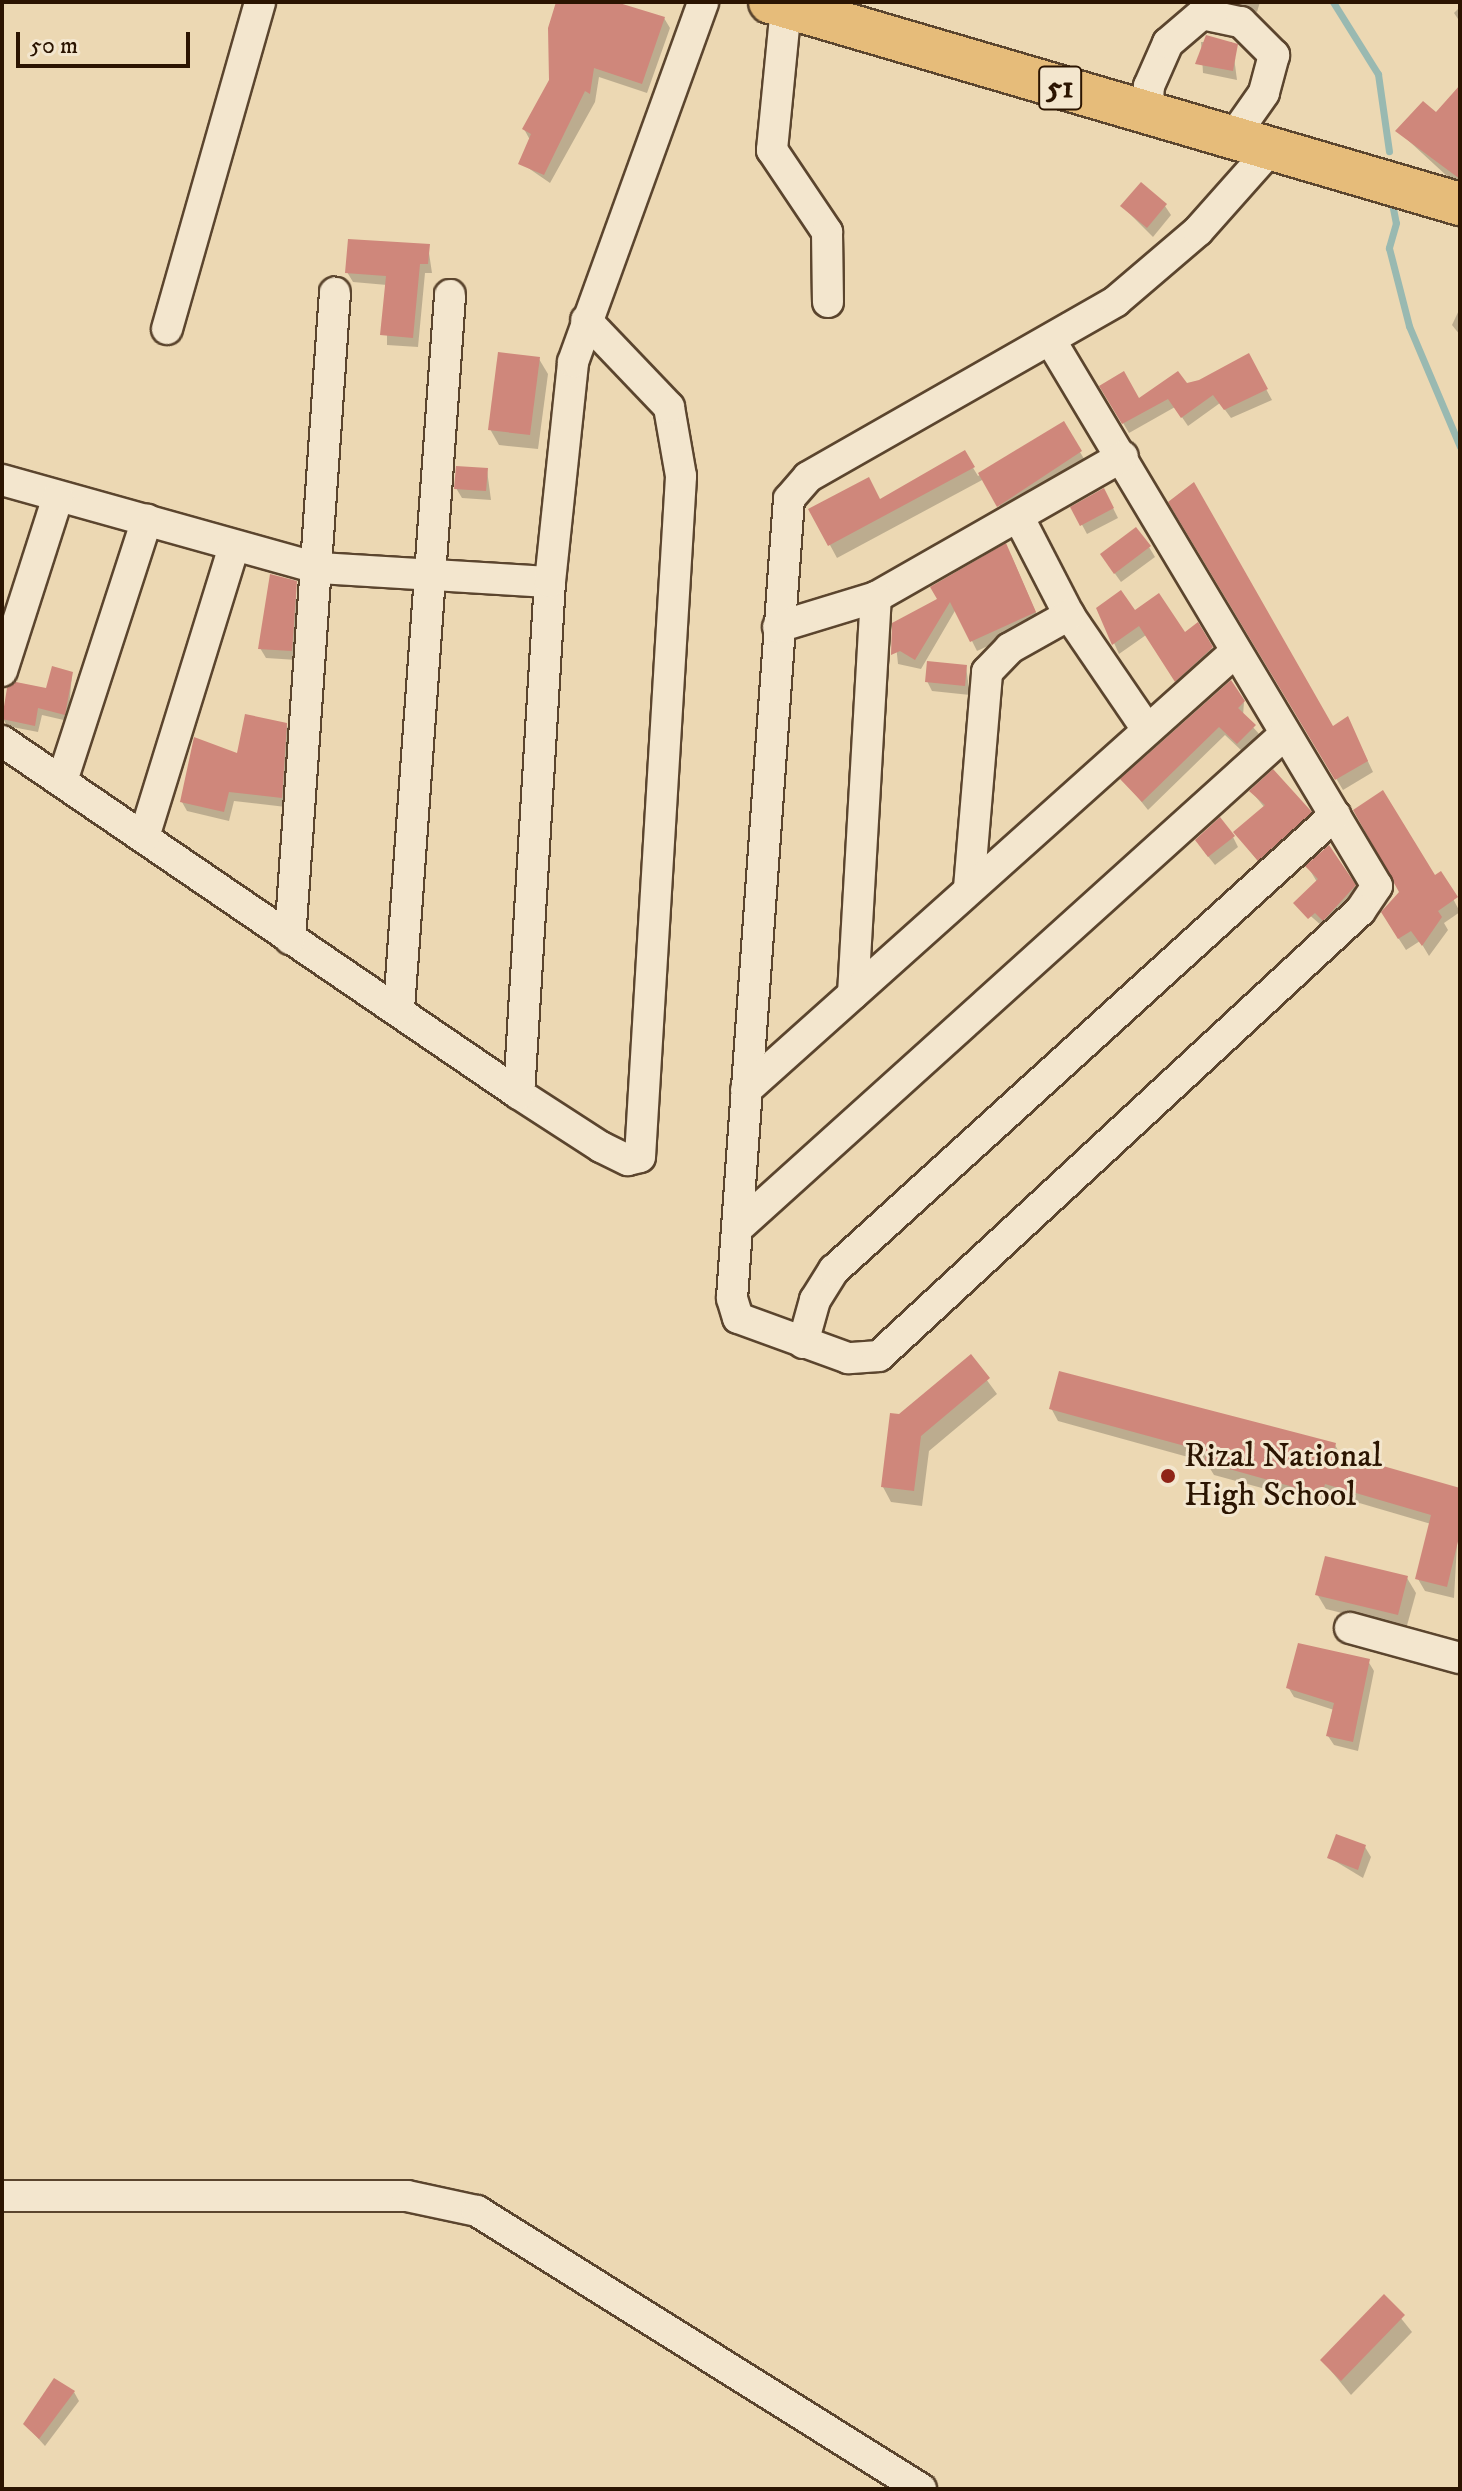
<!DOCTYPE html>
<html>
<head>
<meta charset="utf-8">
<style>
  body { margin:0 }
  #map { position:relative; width:1462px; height:2491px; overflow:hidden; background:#ecd8b3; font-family:"IM FELL DW Pica",serif }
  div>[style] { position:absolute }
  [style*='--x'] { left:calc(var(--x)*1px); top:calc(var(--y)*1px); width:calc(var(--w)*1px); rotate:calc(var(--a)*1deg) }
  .shadow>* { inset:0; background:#0003 }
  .stream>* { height:7px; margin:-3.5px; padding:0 3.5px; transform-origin:3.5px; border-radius:3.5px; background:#99b9b1 }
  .building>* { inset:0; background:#cf877b }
  .roads { filter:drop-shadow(2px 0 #5b452e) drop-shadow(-2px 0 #5b452e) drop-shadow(0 2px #5b452e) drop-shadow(0 -2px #5b452e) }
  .minor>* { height:30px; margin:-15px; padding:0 15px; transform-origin:15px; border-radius:15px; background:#f3e6ce }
  .highway>* { height:42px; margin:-21px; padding:0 21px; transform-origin:21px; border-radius:21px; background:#e6bc7a }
  .dots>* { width:22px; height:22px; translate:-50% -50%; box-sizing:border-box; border:4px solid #f3e6ce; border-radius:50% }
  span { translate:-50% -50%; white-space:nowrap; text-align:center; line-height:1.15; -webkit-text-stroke:6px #f3e6ce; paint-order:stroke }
  .shield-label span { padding:2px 6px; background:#f3e6ce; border:2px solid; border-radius:6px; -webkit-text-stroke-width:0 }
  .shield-label { font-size:32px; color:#2b1401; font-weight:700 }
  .poi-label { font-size:34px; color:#2b1401 }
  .left { translate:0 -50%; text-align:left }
  .frame { position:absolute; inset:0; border:4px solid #2b1401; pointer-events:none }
  .scale { position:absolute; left:16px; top:32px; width:174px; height:36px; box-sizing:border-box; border:4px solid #2b1401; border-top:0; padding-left:10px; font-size:24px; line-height:28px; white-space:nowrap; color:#2b1401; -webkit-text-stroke:6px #f3e6ce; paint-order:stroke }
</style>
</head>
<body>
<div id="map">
  <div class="shadow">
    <div style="clip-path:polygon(559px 2px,595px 2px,664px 18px,670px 28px,647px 93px,599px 77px,595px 102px,550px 183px,521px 163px,530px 140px,524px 129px,551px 81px)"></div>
    <div style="clip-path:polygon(1222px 2px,1260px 2px,1257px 12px)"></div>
    <div style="clip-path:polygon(1460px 7px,1460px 22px,1454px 13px)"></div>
    <div style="clip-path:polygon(1201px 42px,1232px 42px,1237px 80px,1203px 73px)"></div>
    <div style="clip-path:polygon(1460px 88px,1460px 188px,1398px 131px,1436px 115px)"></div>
    <div style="clip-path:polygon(1122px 206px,1165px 206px,1171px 215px,1153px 237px)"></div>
    <div style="clip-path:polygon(428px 246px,432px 273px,425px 273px,418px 347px,387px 345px,387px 285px,353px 282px,347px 272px)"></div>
    <div style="clip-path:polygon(1460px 308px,1460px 335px,1452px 325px)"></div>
    <div style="clip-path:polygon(1248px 356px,1272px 400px,1231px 418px,1220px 403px,1188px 426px,1175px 407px,1129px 433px,1101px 386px,1138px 401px,1200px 382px)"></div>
    <div style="clip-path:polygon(539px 359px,548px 374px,538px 449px,499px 445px,490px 429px)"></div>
    <div style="clip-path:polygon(1063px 424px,1086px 462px,1005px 515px,984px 479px,837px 558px,811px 510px,880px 501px,964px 453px,978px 476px)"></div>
    <div style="clip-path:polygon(487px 470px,491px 500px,462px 498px,456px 488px)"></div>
    <div style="clip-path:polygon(1109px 500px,1118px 518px,1087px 534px,1073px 508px)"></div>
    <div style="clip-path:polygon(1171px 503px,1332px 729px,1353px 730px,1373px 772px,1343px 790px)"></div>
    <div style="clip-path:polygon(1149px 547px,1155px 557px,1121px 582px,1108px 564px)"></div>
    <div style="clip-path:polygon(1011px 555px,1040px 622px,977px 651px,956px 609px,921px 669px,898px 664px,894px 625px)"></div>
    <div style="clip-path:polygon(296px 583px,297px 660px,266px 658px,260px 648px)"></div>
    <div style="clip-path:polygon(1098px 608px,1134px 613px,1184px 634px,1198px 625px,1217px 658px,1182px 690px,1146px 635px,1119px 654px)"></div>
    <div style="clip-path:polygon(966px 667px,970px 695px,932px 691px,927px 681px)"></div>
    <div style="clip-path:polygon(72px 674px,68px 721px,42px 715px,38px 732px,7px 726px,3px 718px)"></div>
    <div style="clip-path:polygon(1244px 702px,1243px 716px,1260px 735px,1243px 752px,1225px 735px,1148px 810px,1123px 779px)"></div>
    <div style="clip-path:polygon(286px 724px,291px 734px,286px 807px,234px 801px,229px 821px,187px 811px,182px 802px)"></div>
    <div style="clip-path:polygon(1251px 791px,1310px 813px,1316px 823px,1264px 869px,1236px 833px,1265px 808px)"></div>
    <div style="clip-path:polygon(1233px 837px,1238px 847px,1215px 865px,1203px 850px)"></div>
    <div style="clip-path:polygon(1308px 867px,1354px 886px,1362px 900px,1331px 934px,1296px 903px,1317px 882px)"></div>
    <div style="clip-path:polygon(1440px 874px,1460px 912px,1444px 923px,1448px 930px,1429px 956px,1420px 941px,1406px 950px,1390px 925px)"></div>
    <div style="clip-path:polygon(970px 1357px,997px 1394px,929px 1451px,922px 1506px,891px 1502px,883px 1487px,899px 1416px)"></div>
    <div style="clip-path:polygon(1051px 1408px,1335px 1445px,1342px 1457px,1460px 1491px,1454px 1598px,1425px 1591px,1418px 1579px,1431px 1524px,1332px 1495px,1329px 1506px,1214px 1475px,1206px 1462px,1058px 1421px)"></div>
    <div style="clip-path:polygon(1407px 1578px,1416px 1593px,1406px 1629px,1326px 1609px,1317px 1594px)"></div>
    <div style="clip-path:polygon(1368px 1661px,1374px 1671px,1358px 1751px,1334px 1745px,1328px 1736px,1334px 1710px,1294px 1697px,1288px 1687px)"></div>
    <div style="clip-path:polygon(1365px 1847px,1371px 1857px,1363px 1878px,1330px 1858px)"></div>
    <div style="clip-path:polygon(1384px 2297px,1412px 2332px,1351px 2395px,1322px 2360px)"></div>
    <div style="clip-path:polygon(74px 2392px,79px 2401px,45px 2446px,25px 2424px)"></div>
  </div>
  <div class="stream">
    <div style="--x:1333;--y:2;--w:85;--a:58"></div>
    <div style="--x:1378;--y:74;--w:78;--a:81.9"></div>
    <div style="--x:1391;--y:198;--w:25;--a:79"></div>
    <div style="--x:1396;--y:223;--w:26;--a:106"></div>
    <div style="--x:1389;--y:248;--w:81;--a:75.6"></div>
    <div style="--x:1409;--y:326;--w:131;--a:67.1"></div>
  </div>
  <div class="building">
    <div style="clip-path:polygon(556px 2px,616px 2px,665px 17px,642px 84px,594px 68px,590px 94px,585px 91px,544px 175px,518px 164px,531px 134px,522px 129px,549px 80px,548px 28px)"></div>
    <div style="clip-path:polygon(1206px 35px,1238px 44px,1233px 71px,1195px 64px)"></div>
    <div style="clip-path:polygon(1460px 85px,1460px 179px,1395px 131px,1423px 101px,1436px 112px)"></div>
    <div style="clip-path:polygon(1141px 182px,1167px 204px,1147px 228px,1120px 206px)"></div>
    <div style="clip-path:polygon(348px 239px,430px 244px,428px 264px,420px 264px,413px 338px,380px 335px,386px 276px,345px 273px)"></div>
    <div style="clip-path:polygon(498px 352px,540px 357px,530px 435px,488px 430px)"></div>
    <div style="clip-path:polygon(1249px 353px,1268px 389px,1224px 410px,1213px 395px,1181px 418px,1168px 399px,1122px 424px,1099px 386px,1124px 371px,1139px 398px,1178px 371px,1187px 383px,1199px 380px)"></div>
    <div style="clip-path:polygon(1064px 421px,1082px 451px,997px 507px,978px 473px)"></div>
    <div style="clip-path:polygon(965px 450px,975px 467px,828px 546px,808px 509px,869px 477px,880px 499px)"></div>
    <div style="clip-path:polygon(456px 466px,488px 468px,486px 491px,454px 489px)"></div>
    <div style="clip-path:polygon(1194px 482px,1333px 726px,1348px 716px,1368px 761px,1335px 780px,1168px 502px)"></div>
    <div style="clip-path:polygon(1104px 488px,1114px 508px,1080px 526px,1070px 507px)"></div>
    <div style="clip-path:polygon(1136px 527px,1151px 546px,1114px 574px,1100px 554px)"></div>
    <div style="clip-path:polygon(1006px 543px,1036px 612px,970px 642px,950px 602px,915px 660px,900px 651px,891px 655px,892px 623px,937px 599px,930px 587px)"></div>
    <div style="clip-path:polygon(270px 574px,297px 581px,292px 651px,258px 649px)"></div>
    <div style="clip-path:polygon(1121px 590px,1135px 610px,1159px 593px,1185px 632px,1198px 622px,1213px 647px,1175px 682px,1139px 626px,1112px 645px,1096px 608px)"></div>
    <div style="clip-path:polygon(927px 661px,967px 665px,965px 686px,925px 682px)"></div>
    <div style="clip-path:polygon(52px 666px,73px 672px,65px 715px,38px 708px,35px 726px,2px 719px,7px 688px,16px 682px,46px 688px)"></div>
    <div style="clip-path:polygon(1231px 680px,1245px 701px,1238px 708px,1256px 725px,1237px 744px,1219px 727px,1142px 802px,1120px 779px)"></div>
    <div style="clip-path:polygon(245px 714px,287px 723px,282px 798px,229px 792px,224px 812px,180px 802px,194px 737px,237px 753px)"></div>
    <div style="clip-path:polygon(1273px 769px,1312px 812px,1258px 861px,1233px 832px,1265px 805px,1249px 791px)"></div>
    <div style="clip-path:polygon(1383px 790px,1435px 875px,1441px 871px,1458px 897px,1438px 911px,1442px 917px,1422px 946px,1411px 931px,1398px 939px,1381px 912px,1399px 892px,1353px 810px)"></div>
    <div style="clip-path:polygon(1220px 817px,1235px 836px,1208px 857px,1195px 840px)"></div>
    <div style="clip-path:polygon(1329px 845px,1356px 885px,1323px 921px,1315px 913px,1308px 919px,1293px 903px,1318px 879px,1305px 866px)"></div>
    <div style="clip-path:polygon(971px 1354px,990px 1378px,921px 1436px,914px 1491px,881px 1487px,890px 1413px,899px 1414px)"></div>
    <div style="clip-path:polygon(1059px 1371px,1336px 1443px,1334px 1452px,1460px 1488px,1460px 1533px,1447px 1587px,1415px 1579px,1431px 1515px,1325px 1484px,1322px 1495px,1204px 1462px,1207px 1452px,1049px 1409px)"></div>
    <div style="clip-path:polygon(1325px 1556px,1408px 1576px,1398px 1615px,1315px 1595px)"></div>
    <div style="clip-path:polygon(1298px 1643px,1370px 1659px,1353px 1742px,1326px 1736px,1334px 1703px,1286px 1688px)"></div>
    <div style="clip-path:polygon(1336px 1834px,1366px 1845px,1358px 1870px,1327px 1858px)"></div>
    <div style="clip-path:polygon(1384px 2294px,1405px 2315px,1341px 2381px,1320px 2360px)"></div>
    <div style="clip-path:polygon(54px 2378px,75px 2391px,39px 2439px,23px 2424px)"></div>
  </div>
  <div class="roads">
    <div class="minor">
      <div style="--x:786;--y:7;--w:144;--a:95.6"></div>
      <div style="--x:772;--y:150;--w:99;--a:56.1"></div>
      <div style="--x:827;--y:232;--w:70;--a:89.2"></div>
      <div style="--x:1147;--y:114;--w:28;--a:-86"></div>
      <div style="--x:1149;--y:86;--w:47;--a:-66.2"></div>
      <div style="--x:1168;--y:43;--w:45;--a:-40.5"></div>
      <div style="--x:1202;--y:14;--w:40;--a:12"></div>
      <div style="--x:1241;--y:22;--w:47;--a:45"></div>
      <div style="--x:1274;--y:55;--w:39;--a:105"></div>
      <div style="--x:1264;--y:93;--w:57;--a:125.1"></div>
      <div style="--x:167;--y:329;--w:340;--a:-74.1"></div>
      <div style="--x:1051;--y:341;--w:635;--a:59.11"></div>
      <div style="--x:1377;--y:886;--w:30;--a:124"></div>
      <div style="--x:1360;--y:911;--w:655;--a:137.23"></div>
      <div style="--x:879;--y:1356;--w:31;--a:176"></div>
      <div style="--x:848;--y:1358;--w:117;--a:-160"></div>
      <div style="--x:738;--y:1318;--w:21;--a:-107"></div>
      <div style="--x:732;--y:1298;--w:801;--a:-85.92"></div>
      <div style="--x:789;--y:499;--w:29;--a:-49"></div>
      <div style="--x:808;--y:477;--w:355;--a:-29.7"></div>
      <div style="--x:1116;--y:301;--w:108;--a:-40.5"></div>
      <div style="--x:1198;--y:231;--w:107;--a:-48.4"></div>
      <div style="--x:2;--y:480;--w:328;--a:15.6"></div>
      <div style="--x:318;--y:568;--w:232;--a:3.5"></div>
      <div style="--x:1019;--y:518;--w:109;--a:62.7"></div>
      <div style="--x:1069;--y:615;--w:137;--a:55.7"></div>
      <div style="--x:778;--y:627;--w:102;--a:-17"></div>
      <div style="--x:876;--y:597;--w:284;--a:-29.7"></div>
      <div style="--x:2;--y:671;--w:183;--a:-72.2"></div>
      <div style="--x:2;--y:741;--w:626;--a:34.32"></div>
      <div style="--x:519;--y:1094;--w:98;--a:32.9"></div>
      <div style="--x:601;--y:1147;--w:30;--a:26"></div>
      <div style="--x:628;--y:1160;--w:12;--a:-14"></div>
      <div style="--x:640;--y:1157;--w:682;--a:-86.55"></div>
      <div style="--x:681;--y:476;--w:70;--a:-99.9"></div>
      <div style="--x:669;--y:407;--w:120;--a:-133.7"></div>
      <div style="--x:62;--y:781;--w:275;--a:-72"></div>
      <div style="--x:144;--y:837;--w:305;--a:-72.8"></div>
      <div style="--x:969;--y:888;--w:217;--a:-85.2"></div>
      <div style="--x:987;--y:672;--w:33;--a:-46"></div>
      <div style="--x:1010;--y:648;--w:68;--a:-29.2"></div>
      <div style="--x:290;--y:939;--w:648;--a:-86.02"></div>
      <div style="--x:853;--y:994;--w:398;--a:-86.7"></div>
      <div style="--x:399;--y:1009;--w:716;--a:-85.91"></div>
      <div style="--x:746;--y:1090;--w:654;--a:-41.84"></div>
      <div style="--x:519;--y:1094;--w:513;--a:-86.54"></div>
      <div style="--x:550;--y:582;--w:221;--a:-84"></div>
      <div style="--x:573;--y:362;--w:383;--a:-70.1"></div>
      <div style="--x:742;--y:1224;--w:731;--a:-42.06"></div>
      <div style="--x:803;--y:1343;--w:45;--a:-74.4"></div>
      <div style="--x:815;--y:1300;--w:36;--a:-58"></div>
      <div style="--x:834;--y:1270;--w:677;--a:-42.25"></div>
      <div style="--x:1350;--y:1628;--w:114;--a:15.3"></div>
      <div style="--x:2;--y:2196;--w:405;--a:0"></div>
      <div style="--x:407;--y:2196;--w:72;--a:12.1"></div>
      <div style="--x:477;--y:2211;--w:524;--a:32.05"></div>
    </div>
    <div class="highway">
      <div style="--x:770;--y:2;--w:719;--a:16.32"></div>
    </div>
  </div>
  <div class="dots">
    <div style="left:1168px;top:1476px;background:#8f2418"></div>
  </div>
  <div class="shield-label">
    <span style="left:1060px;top:88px">51</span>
  </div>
  <div class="poi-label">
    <span class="left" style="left:1184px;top:1476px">Rizal National<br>High School</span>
  </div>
  <div class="frame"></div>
  <div class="scale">50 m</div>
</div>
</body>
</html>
